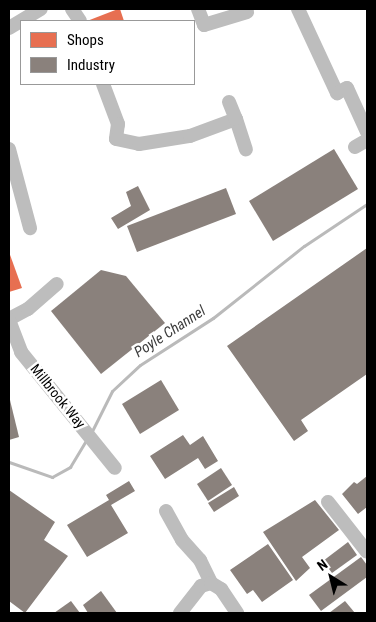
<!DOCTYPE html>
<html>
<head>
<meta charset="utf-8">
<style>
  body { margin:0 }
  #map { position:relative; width:376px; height:622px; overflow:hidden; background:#fff; font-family:"Roboto Condensed",sans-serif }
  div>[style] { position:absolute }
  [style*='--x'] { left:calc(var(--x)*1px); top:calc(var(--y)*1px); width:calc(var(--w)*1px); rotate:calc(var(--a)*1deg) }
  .shops>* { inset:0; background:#e76f51 }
  .industry>* { inset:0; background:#8a817c }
  .stream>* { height:3px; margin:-1.5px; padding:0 1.5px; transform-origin:1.5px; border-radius:1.5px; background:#bababa }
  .minor>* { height:14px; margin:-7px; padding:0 7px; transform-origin:7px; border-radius:7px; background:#bdbdbd }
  span { translate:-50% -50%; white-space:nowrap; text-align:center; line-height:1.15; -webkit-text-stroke:5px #fff; paint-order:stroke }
  .street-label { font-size:14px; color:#000 }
  .water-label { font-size:15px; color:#3d3d3d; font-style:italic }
  .frame { position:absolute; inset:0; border:10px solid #000; pointer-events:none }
  .legend { position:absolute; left:20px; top:20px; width:175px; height:65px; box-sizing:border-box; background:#fff; border:1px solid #999; margin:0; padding:6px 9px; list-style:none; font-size:15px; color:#000 }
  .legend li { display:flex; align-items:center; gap:10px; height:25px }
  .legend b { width:25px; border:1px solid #999 }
  .north { position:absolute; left:306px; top:552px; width:50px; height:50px; -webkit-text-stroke:4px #fff; paint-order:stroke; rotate:324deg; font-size:14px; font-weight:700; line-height:20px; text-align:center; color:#000 }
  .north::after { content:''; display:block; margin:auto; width:18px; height:22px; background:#000; clip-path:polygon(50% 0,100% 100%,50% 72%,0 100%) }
</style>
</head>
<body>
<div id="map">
  <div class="shops">
    <div style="clip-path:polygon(120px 9px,124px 21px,87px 21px,118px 9px)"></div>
    <div style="clip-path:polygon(9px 252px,22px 288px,9px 292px)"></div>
  </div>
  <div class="industry">
    <div style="clip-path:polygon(334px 149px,358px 189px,273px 241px,249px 201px)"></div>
    <div style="clip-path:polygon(138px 186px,150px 210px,118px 229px,111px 218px,131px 206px,126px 192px)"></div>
    <div style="clip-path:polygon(226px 188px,236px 214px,137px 252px,127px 226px)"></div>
    <div style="clip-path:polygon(367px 248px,367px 374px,301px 420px,308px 431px,294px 441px,227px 346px)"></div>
    <div style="clip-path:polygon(101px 270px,126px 276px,165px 323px,101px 374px,51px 311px)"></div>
    <div style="clip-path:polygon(161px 380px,179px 410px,140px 434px,122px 404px)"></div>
    <div style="clip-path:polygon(9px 396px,19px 437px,9px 440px)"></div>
    <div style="clip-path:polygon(183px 435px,190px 445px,203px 436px,218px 461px,205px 469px,198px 458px,165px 479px,150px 456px)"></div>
    <div style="clip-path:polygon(221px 468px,232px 485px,208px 501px,197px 484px)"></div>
    <div style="clip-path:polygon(367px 476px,367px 507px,358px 514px,342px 494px,354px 482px,357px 484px)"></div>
    <div style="clip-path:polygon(129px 481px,135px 491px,111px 505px,128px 533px,87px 557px,67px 525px,109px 500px,106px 495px)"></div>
    <div style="clip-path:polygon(234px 487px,239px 496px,214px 512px,208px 503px)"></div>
    <div style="clip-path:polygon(9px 490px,55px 522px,44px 540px,68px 556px,25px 613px,9px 601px)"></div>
    <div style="clip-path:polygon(315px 500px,339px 530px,302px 557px,310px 568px,296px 581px,263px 532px)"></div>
    <div style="clip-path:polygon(348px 542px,357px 555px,332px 573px,323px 561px)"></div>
    <div style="clip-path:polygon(268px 544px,293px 580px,262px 602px,253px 590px,247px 594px,230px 570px)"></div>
    <div style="clip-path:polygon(361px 557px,367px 565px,367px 577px,321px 611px,309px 595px)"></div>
    <div style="clip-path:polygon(101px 591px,117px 613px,88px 613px,83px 605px)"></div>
    <div style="clip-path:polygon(71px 601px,80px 613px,54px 613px)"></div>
    <div style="clip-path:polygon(345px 601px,355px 613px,329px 613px)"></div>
  </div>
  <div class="stream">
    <div style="--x:91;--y:433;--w:47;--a:-63.4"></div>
    <div style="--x:112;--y:391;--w:38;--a:-43"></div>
    <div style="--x:140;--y:365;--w:87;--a:-32.8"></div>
    <div style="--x:213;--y:318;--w:116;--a:-38.4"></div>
    <div style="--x:304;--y:246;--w:76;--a:-33.7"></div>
    <div style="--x:9;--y:462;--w:46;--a:19.2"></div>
    <div style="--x:52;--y:477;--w:21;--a:-29"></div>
    <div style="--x:70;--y:467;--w:33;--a:-59"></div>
  </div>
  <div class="minor">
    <div style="--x:72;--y:9;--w:14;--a:56"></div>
    <div style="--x:198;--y:9;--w:17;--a:69"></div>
    <div style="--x:204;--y:25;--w:45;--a:-16.8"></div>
    <div style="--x:298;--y:9;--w:93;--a:65.1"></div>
    <div style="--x:337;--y:93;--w:11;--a:-27"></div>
    <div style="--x:347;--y:88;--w:48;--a:65.6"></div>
    <div style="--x:9;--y:28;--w:37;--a:-31"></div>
    <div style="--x:103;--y:84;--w:43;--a:69.4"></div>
    <div style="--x:118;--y:124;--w:15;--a:98"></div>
    <div style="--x:116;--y:139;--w:24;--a:12"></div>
    <div style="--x:139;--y:144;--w:52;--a:-8.9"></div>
    <div style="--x:190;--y:136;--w:49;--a:-20.3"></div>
    <div style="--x:236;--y:119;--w:32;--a:72"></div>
    <div style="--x:229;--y:102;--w:18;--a:68"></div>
    <div style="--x:355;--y:147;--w:14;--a:-30"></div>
    <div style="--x:9;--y:149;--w:82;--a:75.1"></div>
    <div style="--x:9;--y:319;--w:21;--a:-28"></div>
    <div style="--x:28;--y:309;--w:38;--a:-41"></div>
    <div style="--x:9;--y:320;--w:34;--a:69"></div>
    <div style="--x:21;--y:352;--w:149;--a:51"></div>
    <div style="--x:328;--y:502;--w:63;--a:52"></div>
    <div style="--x:166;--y:511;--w:33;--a:61"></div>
    <div style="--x:182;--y:540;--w:27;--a:48"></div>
    <div style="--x:200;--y:560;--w:25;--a:64"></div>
    <div style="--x:180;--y:613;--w:34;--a:-52"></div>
    <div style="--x:201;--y:586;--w:10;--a:-17"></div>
    <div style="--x:211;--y:583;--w:12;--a:31"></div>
    <div style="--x:221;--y:589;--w:29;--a:56"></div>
  </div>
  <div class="street-label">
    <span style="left:58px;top:396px;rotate:51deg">Millbrook Way</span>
  </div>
  <div class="water-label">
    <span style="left:170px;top:332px;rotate:-33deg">Poyle Channel</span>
  </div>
  <div class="frame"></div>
  <ul class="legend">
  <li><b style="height:14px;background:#e76f51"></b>Shops</li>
  <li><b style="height:14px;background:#8a817c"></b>Industry</li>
  </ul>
  <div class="north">N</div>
</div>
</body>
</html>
